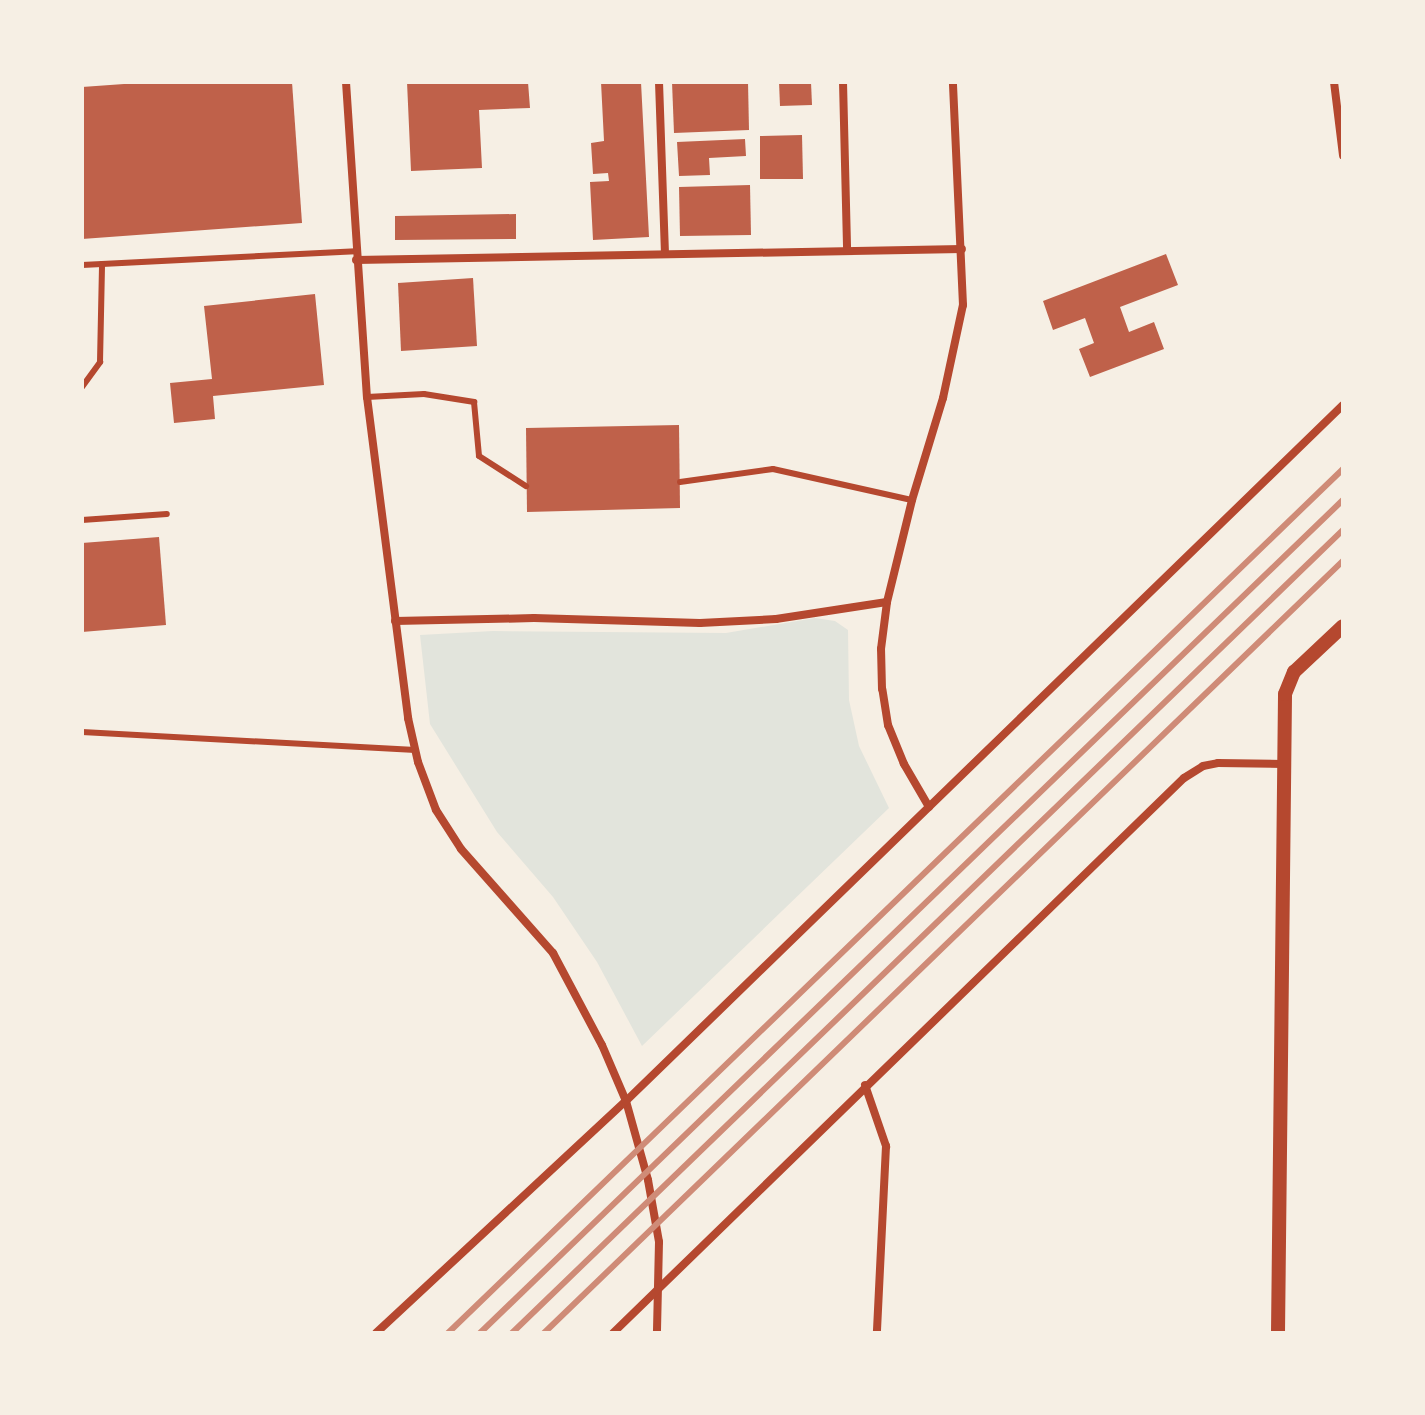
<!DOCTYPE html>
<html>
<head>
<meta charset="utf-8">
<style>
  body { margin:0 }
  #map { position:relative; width:1425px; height:1415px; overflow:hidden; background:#f6efe4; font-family:"Noto Sans",sans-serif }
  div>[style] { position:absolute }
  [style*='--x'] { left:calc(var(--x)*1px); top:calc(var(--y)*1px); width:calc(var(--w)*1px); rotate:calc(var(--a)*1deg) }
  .green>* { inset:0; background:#e2e4dc }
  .building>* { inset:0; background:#bf614a }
  .service>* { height:6px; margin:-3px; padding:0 3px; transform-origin:3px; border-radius:3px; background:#b5482f }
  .minor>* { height:8px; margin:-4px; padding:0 4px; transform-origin:4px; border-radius:4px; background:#b5482f }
  .tertiary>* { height:14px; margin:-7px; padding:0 7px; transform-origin:7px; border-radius:7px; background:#b5482f }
  .rail>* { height:6px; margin:-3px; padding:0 3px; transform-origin:3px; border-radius:3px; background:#cf8b77 }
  span { translate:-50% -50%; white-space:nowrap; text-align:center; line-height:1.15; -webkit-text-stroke:8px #f6efe4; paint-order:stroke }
  .frame { position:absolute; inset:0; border:84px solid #f6efe4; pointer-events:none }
</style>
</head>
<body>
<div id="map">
  <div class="green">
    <div style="clip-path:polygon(815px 618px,835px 621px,848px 630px,849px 700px,859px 746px,889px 808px,642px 1046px,597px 962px,553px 897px,497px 832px,430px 724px,420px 635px,493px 631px,726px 633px)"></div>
  </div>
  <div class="building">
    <div style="clip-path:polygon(152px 82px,292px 82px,302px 223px,82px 239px,82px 87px)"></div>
    <div style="clip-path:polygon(407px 82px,528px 82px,530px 108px,479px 110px,482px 168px,411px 171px)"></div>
    <div style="clip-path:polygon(601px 82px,641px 82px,649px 237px,593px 240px,590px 182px,609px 181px,608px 173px,593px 174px,591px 143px,604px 141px)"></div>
    <div style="clip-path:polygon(672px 82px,748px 82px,749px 130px,674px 133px)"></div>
    <div style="clip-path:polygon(779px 82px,811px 82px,812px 105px,780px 106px)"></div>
    <div style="clip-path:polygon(802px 135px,803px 179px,760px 179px,760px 136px)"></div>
    <div style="clip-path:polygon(745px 139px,746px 156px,709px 158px,710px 175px,679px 176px,677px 142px)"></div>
    <div style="clip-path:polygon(750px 185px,751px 235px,680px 236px,679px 187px)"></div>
    <div style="clip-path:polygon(516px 214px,516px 239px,395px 240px,395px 216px)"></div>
    <div style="clip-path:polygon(1166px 254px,1178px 285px,1120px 307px,1129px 332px,1154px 322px,1164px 349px,1090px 377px,1079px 349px,1094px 343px,1085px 318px,1053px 330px,1043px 301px)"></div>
    <div style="clip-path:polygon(473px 278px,477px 346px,401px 351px,398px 283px)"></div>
    <div style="clip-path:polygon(315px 294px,324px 385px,213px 396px,215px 419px,174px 423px,170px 383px,212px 379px,204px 306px)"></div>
    <div style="clip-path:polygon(679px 425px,680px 508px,527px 512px,526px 428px)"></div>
    <div style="clip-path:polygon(159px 537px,166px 625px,82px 632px,82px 543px)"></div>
  </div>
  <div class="service">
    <div style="--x:82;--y:265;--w:274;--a:-2.9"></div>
    <div style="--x:82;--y:387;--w:31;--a:-54"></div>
    <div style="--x:100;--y:362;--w:98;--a:-88.8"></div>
    <div style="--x:367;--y:397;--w:57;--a:-3"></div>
    <div style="--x:424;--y:394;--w:51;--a:9.1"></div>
    <div style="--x:474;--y:402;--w:54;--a:84.7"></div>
    <div style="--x:479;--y:456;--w:56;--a:32.6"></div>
    <div style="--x:680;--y:482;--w:94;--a:-8"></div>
    <div style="--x:773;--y:469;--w:142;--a:12.6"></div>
    <div style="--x:82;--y:520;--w:85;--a:-4"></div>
    <div style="--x:82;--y:732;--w:334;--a:3.1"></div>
  </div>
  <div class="minor">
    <div style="--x:346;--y:82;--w:316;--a:86.2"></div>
    <div style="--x:367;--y:397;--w:324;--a:82.7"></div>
    <div style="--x:408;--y:718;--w:45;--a:77.2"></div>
    <div style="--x:418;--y:762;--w:51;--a:69.4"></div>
    <div style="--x:436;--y:810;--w:46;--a:57.3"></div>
    <div style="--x:461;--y:849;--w:139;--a:48.5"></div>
    <div style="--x:553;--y:953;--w:104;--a:62"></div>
    <div style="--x:602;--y:1045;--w:61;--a:66.8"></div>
    <div style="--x:626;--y:1101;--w:82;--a:74.4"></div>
    <div style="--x:648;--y:1180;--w:63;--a:79.9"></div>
    <div style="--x:659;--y:1242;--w:91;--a:91.3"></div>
    <div style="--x:659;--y:82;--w:172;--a:88"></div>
    <div style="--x:843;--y:82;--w:169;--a:88.6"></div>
    <div style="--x:1334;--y:82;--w:74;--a:83"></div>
    <div style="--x:356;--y:260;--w:606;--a:-1.04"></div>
    <div style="--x:395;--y:621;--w:139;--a:-1.2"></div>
    <div style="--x:534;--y:618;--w:166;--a:1.7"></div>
    <div style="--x:700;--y:623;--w:76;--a:-3"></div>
    <div style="--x:776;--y:619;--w:112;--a:-8.7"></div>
    <div style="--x:929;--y:807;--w:50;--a:-120.2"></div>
    <div style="--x:904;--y:764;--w:42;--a:-112.3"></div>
    <div style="--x:888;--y:725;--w:36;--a:-99"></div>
    <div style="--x:882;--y:689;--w:40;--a:-91.4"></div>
    <div style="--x:881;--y:649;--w:47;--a:-82.7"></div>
    <div style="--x:887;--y:602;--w:105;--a:-76.2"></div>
    <div style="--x:912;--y:500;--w:107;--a:-73.1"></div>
    <div style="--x:943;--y:398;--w:95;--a:-77.9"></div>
    <div style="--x:963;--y:305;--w:223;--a:-92.6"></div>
    <div style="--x:865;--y:1085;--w:65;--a:71"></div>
    <div style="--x:886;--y:1146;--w:187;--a:92.8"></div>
    <div style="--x:376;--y:1333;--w:341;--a:-42.9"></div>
    <div style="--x:626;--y:1101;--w:999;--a:-44.15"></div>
    <div style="--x:613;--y:1333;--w:796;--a:-44.19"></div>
    <div style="--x:1184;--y:778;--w:22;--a:-32"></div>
    <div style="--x:1203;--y:766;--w:15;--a:-11"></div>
    <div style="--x:1218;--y:763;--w:65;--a:0.9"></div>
  </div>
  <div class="tertiary">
    <div style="--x:1278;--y:1333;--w:639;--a:-89.37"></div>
    <div style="--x:1285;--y:694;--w:24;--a:-68"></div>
    <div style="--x:1294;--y:672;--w:67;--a:-43.2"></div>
  </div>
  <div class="rail">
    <div style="--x:448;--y:1333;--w:1244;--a:-43.99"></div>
    <div style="--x:480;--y:1333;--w:1199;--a:-43.99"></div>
    <div style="--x:512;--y:1333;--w:1156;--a:-44.02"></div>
    <div style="--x:544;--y:1333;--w:1111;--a:-44.02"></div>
  </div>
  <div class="frame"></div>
</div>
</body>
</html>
